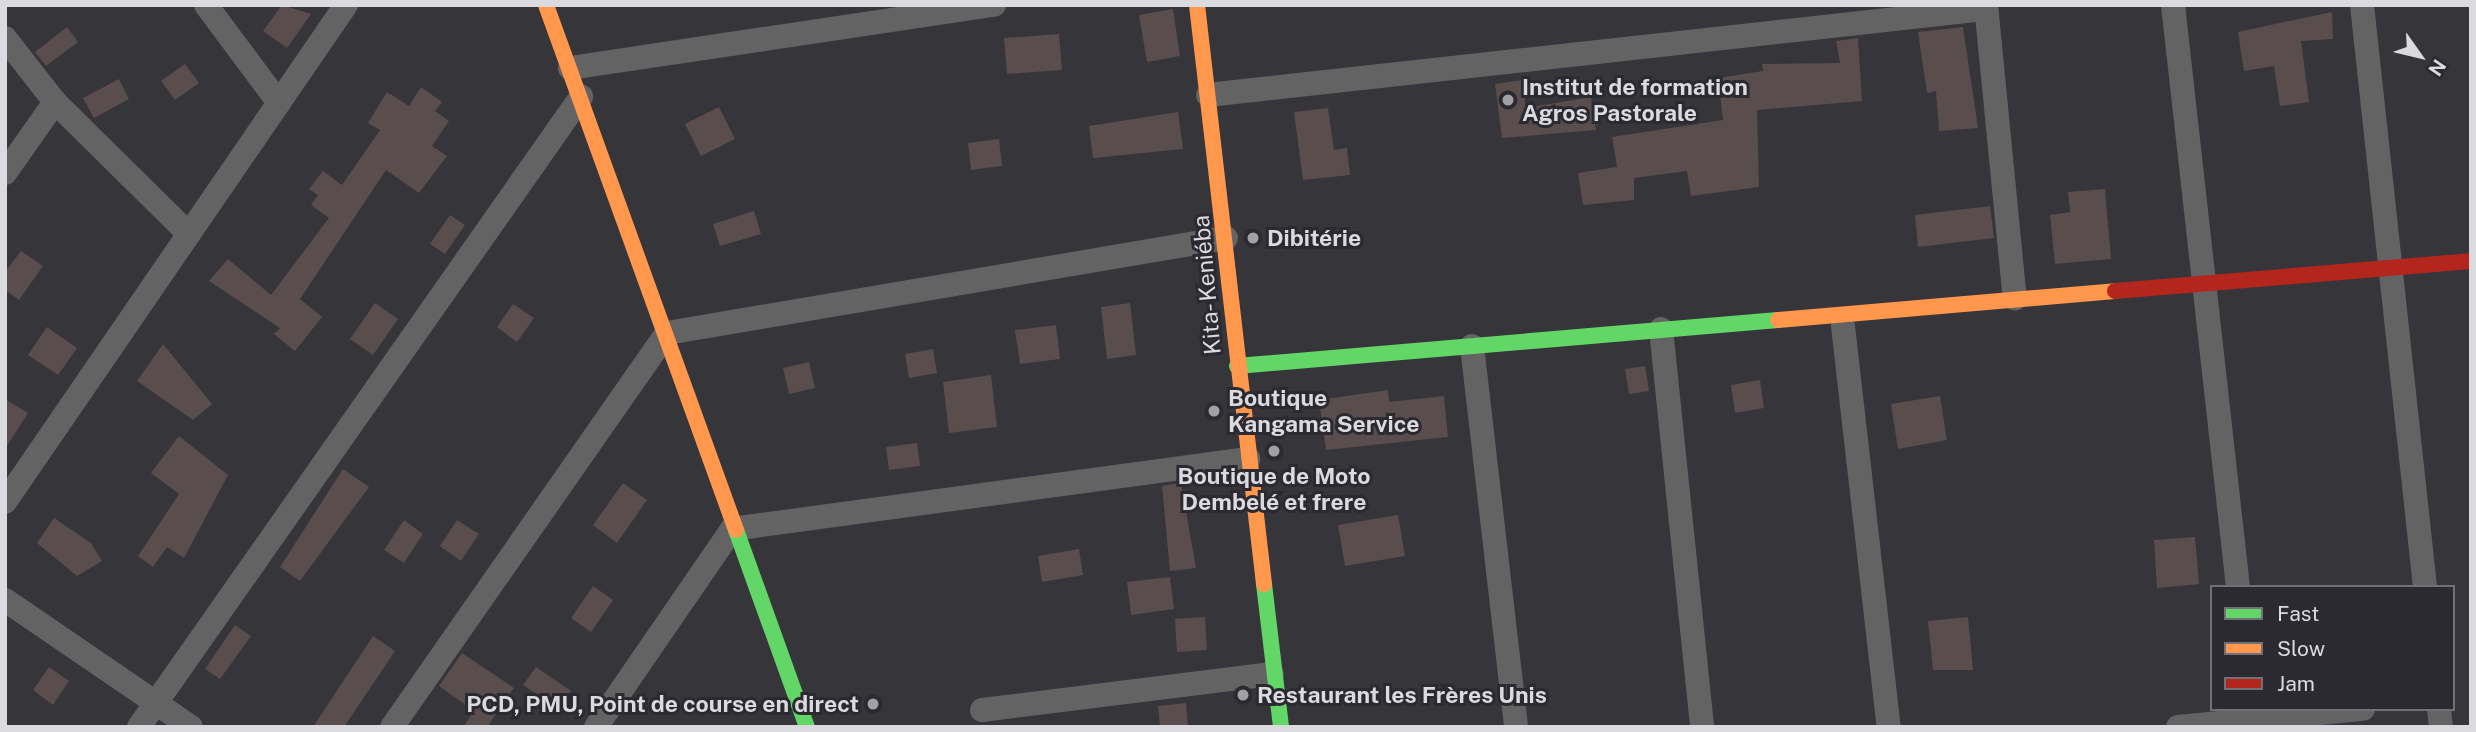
<!DOCTYPE html>
<html>
<head>
<meta charset="utf-8">
<style>
  body { margin:0 }
  #map { position:relative; width:2476px; height:732px; overflow:hidden; background:#36353a; font-family:"Public Sans",sans-serif }
  div>[style] { position:absolute }
  [style*='--x'] { left:calc(var(--x)*1px); top:calc(var(--y)*1px); width:calc(var(--w)*1px); rotate:calc(var(--a)*1deg) }
  .building>* { inset:0; background:#594d4e }
  .street>* { height:24px; margin:-12px; padding:0 12px; transform-origin:12px; border-radius:12px; background:#646364 }
  .fast>* { height:16px; margin:-8px; padding:0 8px; transform-origin:8px; border-radius:8px; background:#63d668 }
  .slow>* { height:16px; margin:-8px; padding:0 8px; transform-origin:8px; border-radius:8px; background:#ff974d }
  .jam>* { height:16px; margin:-8px; padding:0 8px; transform-origin:8px; border-radius:8px; background:#b3261e }
  .dots>* { width:19px; height:19px; translate:-50% -50%; box-sizing:border-box; border:4px solid #2b2a31; border-radius:50% }
  span { translate:-50% -50%; white-space:nowrap; text-align:center; line-height:1.15; -webkit-text-stroke:6px #2b2a31; paint-order:stroke }
  .poi-label { font-size:23px; color:#dbdadf; font-weight:700 }
  .left { translate:0 -50%; text-align:left }
  .right { translate:-100% -50%; text-align:right }
  .street-label { font-size:23px; color:#dbdadf }
  .frame { position:absolute; inset:0; border:7px solid #dbdadf; pointer-events:none }
  .legend { position:absolute; left:2210px; top:585px; width:245px; height:126px; box-sizing:border-box; background:#2b2a31; border:2px solid #717077; margin:0; padding:9px 12px; list-style:none; font-size:21px; color:#dbdadf }
  .legend li { display:flex; align-items:center; gap:14px; height:35px }
  .legend b { width:35px; border:2px solid #717077 }
  .north { position:absolute; left:2385px; top:21px; width:70px; height:70px; -webkit-text-stroke:5px #2b2a31; paint-order:stroke; rotate:124deg; font-size:19px; font-weight:700; line-height:28px; text-align:center; color:#dbdadf }
  .north::after { content:''; display:block; margin:auto; width:24px; height:32px; background:#dbdadf; clip-path:polygon(50% 0,100% 100%,50% 72%,0 100%) }
</style>
</head>
<body>
<div id="map">
  <div class="building">
    <div style="clip-path:polygon(282px 5px,311px 14px,287px 48px,263px 31px)"></div>
    <div style="clip-path:polygon(1173px 9px,1180px 56px,1147px 62px,1139px 15px)"></div>
    <div style="clip-path:polygon(2332px 12px,2333px 39px,2301px 41px,2309px 102px,2280px 106px,2274px 66px,2244px 71px,2238px 32px)"></div>
    <div style="clip-path:polygon(67px 27px,78px 42px,46px 66px,35px 52px)"></div>
    <div style="clip-path:polygon(1963px 27px,1978px 128px,1939px 131px,1936px 91px,1927px 93px,1918px 32px)"></div>
    <div style="clip-path:polygon(1059px 34px,1062px 70px,1007px 74px,1004px 38px)"></div>
    <div style="clip-path:polygon(1858px 38px,1862px 101px,1757px 110px,1759px 187px,1691px 196px,1687px 171px,1634px 178px,1634px 200px,1583px 205px,1578px 173px,1617px 167px,1612px 137px,1723px 120px,1718px 78px,1763px 71px,1762px 64px,1840px 63px,1836px 41px)"></div>
    <div style="clip-path:polygon(185px 64px,199px 83px,175px 100px,161px 81px)"></div>
    <div style="clip-path:polygon(119px 79px,129px 99px,94px 118px,83px 98px)"></div>
    <div style="clip-path:polygon(1522px 80px,1526px 108px,1591px 97px,1596px 130px,1502px 138px,1495px 84px)"></div>
    <div style="clip-path:polygon(421px 87px,442px 102px,435px 111px,449px 121px,432px 146px,447px 156px,419px 193px,386px 170px,300px 299px,322px 317px,295px 351px,274px 334px,280px 328px,209px 281px,228px 259px,271px 295px,329px 218px,311px 205px,318px 195px,309px 189px,323px 171px,342px 185px,380px 130px,368px 123px,387px 92px,409px 106px)"></div>
    <div style="clip-path:polygon(719px 107px,735px 139px,701px 156px,685px 124px)"></div>
    <div style="clip-path:polygon(1328px 108px,1334px 150px,1347px 148px,1350px 175px,1303px 180px,1294px 112px)"></div>
    <div style="clip-path:polygon(1178px 112px,1183px 149px,1093px 158px,1089px 126px)"></div>
    <div style="clip-path:polygon(999px 139px,1002px 166px,971px 170px,968px 143px)"></div>
    <div style="clip-path:polygon(2105px 189px,2111px 259px,2055px 264px,2050px 215px,2070px 212px,2068px 192px)"></div>
    <div style="clip-path:polygon(1990px 206px,1994px 238px,1918px 247px,1915px 215px)"></div>
    <div style="clip-path:polygon(754px 211px,761px 234px,720px 246px,713px 224px)"></div>
    <div style="clip-path:polygon(450px 215px,465px 225px,445px 254px,430px 244px)"></div>
    <div style="clip-path:polygon(21px 251px,43px 266px,19px 300px,5px 290px,5px 272px)"></div>
    <div style="clip-path:polygon(375px 303px,398px 319px,373px 355px,350px 339px)"></div>
    <div style="clip-path:polygon(1130px 303px,1136px 355px,1107px 359px,1101px 307px)"></div>
    <div style="clip-path:polygon(513px 304px,534px 318px,517px 342px,497px 327px)"></div>
    <div style="clip-path:polygon(1056px 325px,1060px 359px,1020px 364px,1015px 330px)"></div>
    <div style="clip-path:polygon(47px 327px,77px 348px,58px 375px,28px 355px)"></div>
    <div style="clip-path:polygon(163px 344px,212px 404px,193px 420px,137px 381px)"></div>
    <div style="clip-path:polygon(933px 349px,937px 373px,909px 378px,905px 354px)"></div>
    <div style="clip-path:polygon(809px 362px,815px 388px,789px 394px,783px 368px)"></div>
    <div style="clip-path:polygon(1645px 366px,1649px 391px,1629px 394px,1625px 369px)"></div>
    <div style="clip-path:polygon(991px 375px,997px 427px,949px 433px,943px 382px)"></div>
    <div style="clip-path:polygon(1760px 380px,1764px 408px,1735px 413px,1731px 385px)"></div>
    <div style="clip-path:polygon(1388px 390px,1389px 402px,1444px 396px,1448px 437px,1326px 450px,1319px 400px)"></div>
    <div style="clip-path:polygon(1940px 396px,1947px 440px,1898px 449px,1891px 404px)"></div>
    <div style="clip-path:polygon(5px 399px,28px 413px,5px 449px)"></div>
    <div style="clip-path:polygon(179px 436px,228px 475px,184px 558px,167px 547px,153px 567px,138px 556px,179px 494px,151px 473px)"></div>
    <div style="clip-path:polygon(917px 443px,920px 466px,889px 470px,886px 447px)"></div>
    <div style="clip-path:polygon(343px 469px,369px 487px,300px 581px,280px 567px)"></div>
    <div style="clip-path:polygon(623px 483px,647px 500px,617px 543px,593px 525px)"></div>
    <div style="clip-path:polygon(1181px 483px,1196px 568px,1170px 571px,1162px 486px)"></div>
    <div style="clip-path:polygon(1398px 515px,1405px 556px,1345px 566px,1338px 525px)"></div>
    <div style="clip-path:polygon(54px 518px,91px 543px,102px 561px,77px 576px,37px 543px)"></div>
    <div style="clip-path:polygon(404px 520px,423px 534px,404px 563px,384px 550px)"></div>
    <div style="clip-path:polygon(457px 520px,479px 534px,461px 561px,440px 546px)"></div>
    <div style="clip-path:polygon(2195px 537px,2199px 584px,2157px 588px,2154px 540px)"></div>
    <div style="clip-path:polygon(1079px 549px,1083px 575px,1042px 582px,1038px 556px)"></div>
    <div style="clip-path:polygon(1170px 577px,1174px 609px,1131px 615px,1127px 582px)"></div>
    <div style="clip-path:polygon(593px 586px,613px 600px,591px 632px,571px 618px)"></div>
    <div style="clip-path:polygon(1205px 617px,1207px 650px,1177px 652px,1175px 619px)"></div>
    <div style="clip-path:polygon(1968px 617px,1973px 670px,1933px 670px,1928px 621px)"></div>
    <div style="clip-path:polygon(235px 625px,251px 636px,220px 679px,205px 669px)"></div>
    <div style="clip-path:polygon(373px 636px,395px 651px,344px 727px,313px 727px)"></div>
    <div style="clip-path:polygon(462px 653px,514px 688px,487px 727px,463px 727px,474px 711px,439px 686px)"></div>
    <div style="clip-path:polygon(49px 667px,69px 681px,53px 705px,33px 690px)"></div>
    <div style="clip-path:polygon(536px 667px,571px 691px,559px 709px,523px 685px)"></div>
    <div style="clip-path:polygon(1186px 703px,1188px 727px,1160px 727px,1158px 706px)"></div>
  </div>
  <div class="street">
    <div style="--x:206;--y:5;--w:122;--a:53.3"></div>
    <div style="--x:1986;--y:5;--w:295;--a:84.4"></div>
    <div style="--x:2173;--y:5;--w:586;--a:83.63"></div>
    <div style="--x:2362;--y:5;--w:585;--a:83.82"></div>
    <div style="--x:5;--y:38;--w:81;--a:52"></div>
    <div style="--x:55;--y:102;--w:188;--a:44.6"></div>
    <div style="--x:570;--y:68;--w:429;--a:-8.5"></div>
    <div style="--x:1208;--y:95;--w:783;--a:-6.31"></div>
    <div style="--x:5;--y:173;--w:87;--a:-54.8"></div>
    <div style="--x:1843;--y:326;--w:404;--a:83.5"></div>
    <div style="--x:1661;--y:329;--w:400;--a:84.1"></div>
    <div style="--x:1472;--y:346;--w:384;--a:83.4"></div>
    <div style="--x:5;--y:502;--w:603;--a:-55.55"></div>
    <div style="--x:5;--y:600;--w:225;--a:34.3"></div>
    <div style="--x:2439;--y:709;--w:18;--a:84"></div>
    <div style="--x:982;--y:710;--w:292;--a:-7.1"></div>
    <div style="--x:139;--y:727;--w:770;--a:-54.95"></div>
    <div style="--x:392;--y:727;--w:480;--a:-55.1"></div>
    <div style="--x:667;--y:333;--w:567;--a:-9.65"></div>
    <div style="--x:596;--y:727;--w:240;--a:-55.5"></div>
    <div style="--x:732;--y:529;--w:521;--a:-7.73"></div>
    <div style="--x:2178;--y:727;--w:186;--a:-5.6"></div>
  </div>
  <div class="fast">
    <div style="--x:1237;--y:366;--w:543;--a:-4.86"></div>
    <div style="--x:736;--y:530;--w:209;--a:70.2"></div>
    <div style="--x:1264;--y:584;--w:144;--a:83.2"></div>
  </div>
  <div class="slow">
    <div style="--x:546;--y:5;--w:558;--a:70.1"></div>
    <div style="--x:1197;--y:5;--w:583;--a:83.4"></div>
    <div style="--x:1778;--y:320;--w:338;--a:-4.9"></div>
  </div>
  <div class="jam">
    <div style="--x:2115;--y:291;--w:357;--a:-4.8"></div>
  </div>
  <div class="dots">
    <div style="left:1508px;top:100px;background:#a1a0a5"></div>
    <div style="left:1253px;top:238px;background:#a1a0a5"></div>
    <div style="left:1214px;top:411px;background:#a1a0a5"></div>
    <div style="left:1274px;top:451px;background:#a1a0a5"></div>
    <div style="left:1243px;top:695px;background:#a1a0a5"></div>
    <div style="left:873px;top:704px;background:#a1a0a5"></div>
  </div>
  <div class="poi-label">
    <span class="left" style="left:1522px;top:100px">Institut de formation<br>Agros Pastorale</span>
    <span class="left" style="left:1267px;top:238px">Dibitérie</span>
    <span class="left" style="left:1228px;top:411px">Boutique<br>Kangama Service</span>
    <span style="left:1274px;top:489px">Boutique de Moto<br>Dembelé et frere</span>
    <span class="left" style="left:1257px;top:695px">Restaurant les Frères Unis</span>
    <span class="right" style="left:859px;top:704px">PCD, PMU, Point de course en direct</span>
  </div>
  <div class="street-label">
    <span style="left:1207px;top:285px;rotate:-95deg">Kita- Keniéba</span>
  </div>
  <div class="frame"></div>
  <ul class="legend">
  <li><b style="height:9px;background:#63d668"></b>Fast</li>
  <li><b style="height:9px;background:#ff974d"></b>Slow</li>
  <li><b style="height:9px;background:#b3261e"></b>Jam</li>
  </ul>
  <div class="north">N</div>
</div>
</body>
</html>
